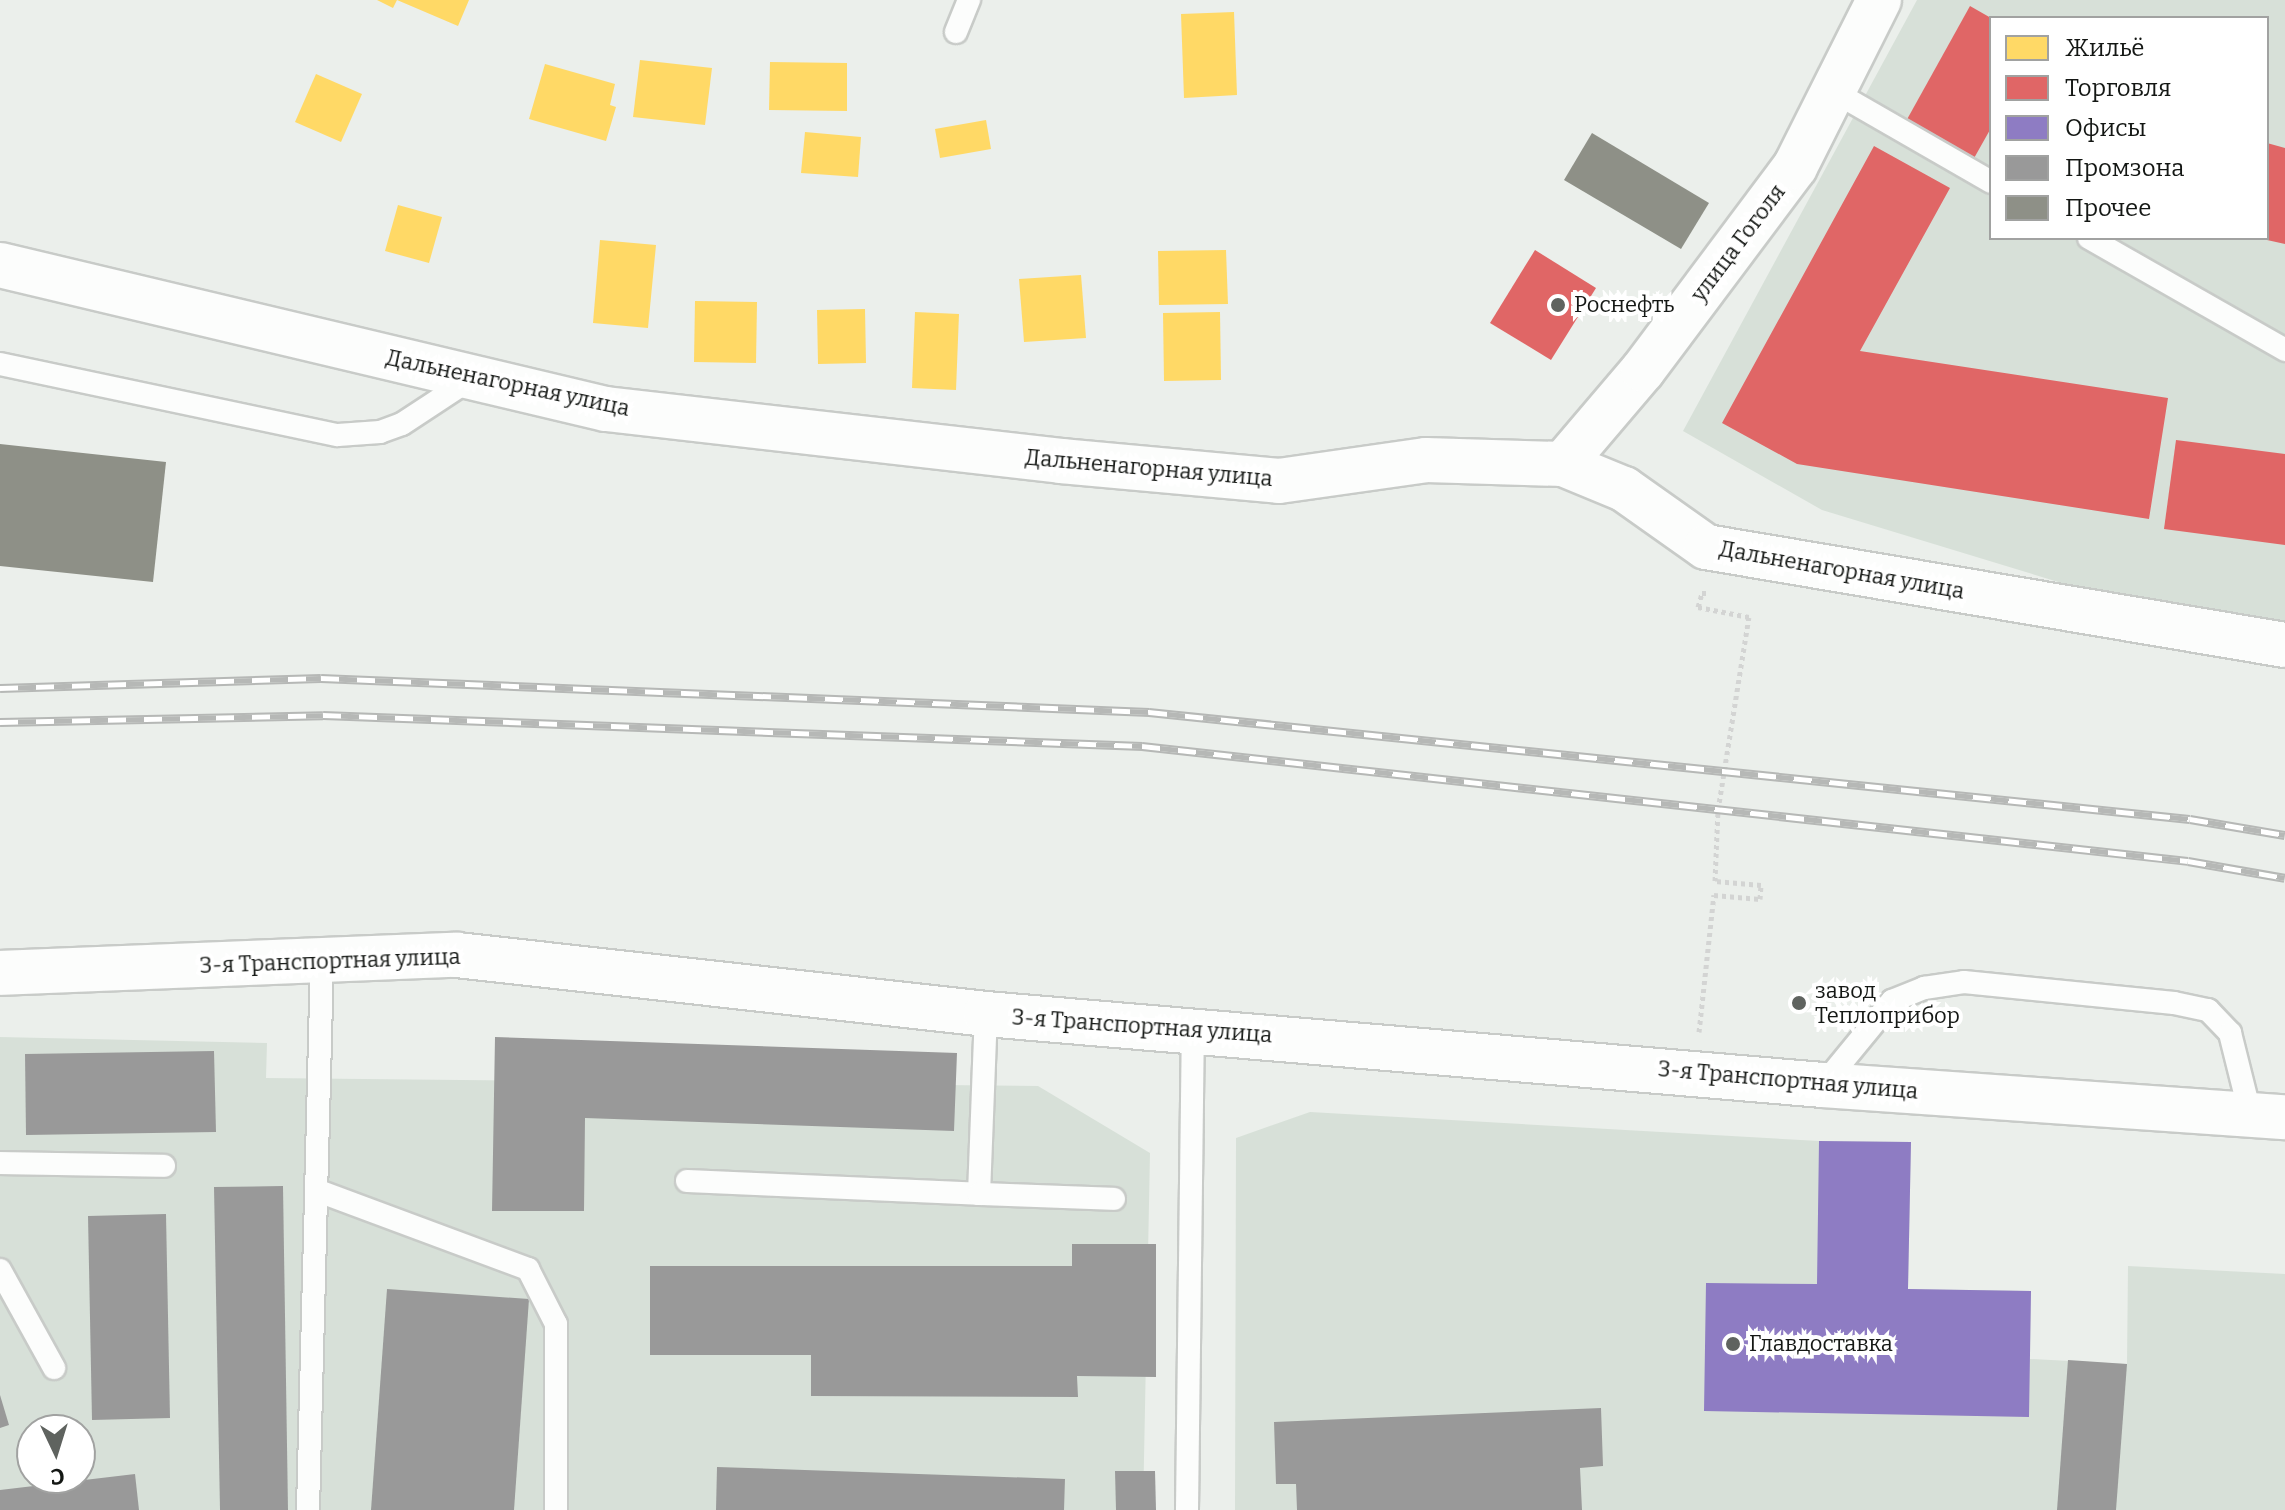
<!DOCTYPE html>
<html>
<head>
<meta charset="utf-8">
<style>
  body { margin:0 }
  #map { position:relative; width:2285px; height:1510px; overflow:hidden; background:#ebefeb; font-family:Bitter,serif }
  div>[style] { position:absolute }
  [style*='--x'] { left:calc(var(--x)*1px); top:calc(var(--y)*1px); width:calc(var(--w)*1px); rotate:calc(var(--a)*1deg) }
  .built>* { inset:0; background:#d7e0d8 }
  .homes>* { inset:0; background:#ffd966 }
  .shops>* { inset:0; background:#e06666 }
  .offices>* { inset:0; background:#8e7cc3 }
  .industry>* { inset:0; background:#999 }
  .building>* { inset:0; background:#8e9087 }
  .path>* { height:5px; margin-top:-2.5px; transform-origin:0; background:repeating-linear-gradient(90deg,#d3d4d3 0 4px,transparent 0 8px) }
  .roads { filter:drop-shadow(2px 0 #c8cbc8) drop-shadow(-2px 0 #c8cbc8) drop-shadow(0 2px #c8cbc8) drop-shadow(0 -2px #c8cbc8) }
  .lane>* { height:22px; margin:-11px; padding:0 11px; transform-origin:11px; border-radius:11px; background:#fcfdfc }
  .street>* { height:44px; margin:-22px; padding:0 22px; transform-origin:22px; border-radius:22px; background:#fcfdfc }
  .secondary>* { height:44px; margin:-22px; padding:0 22px; transform-origin:22px; border-radius:22px; background:#fcfdfc }
  .rail>* { height:9px; margin-top:-4.5px; transform-origin:0; background:repeating-linear-gradient(90deg,#fff 0 18px,#b6b8b6 0 36px); box-sizing:border-box; border-block:2px solid #b6b8b6 }
  .dots>* { width:22px; height:22px; translate:-50% -50%; box-sizing:border-box; border:4px solid #fff; border-radius:50% }
  span { translate:-50% -50%; white-space:nowrap; text-align:center; line-height:1.15; -webkit-text-stroke:8px #fff; paint-order:stroke }
  .street-label { font-size:22px; color:#141714 }
  .poi-label { font-size:22px; color:#141714 }
  .left { translate:0 -50%; text-align:left }
  .legend { position:absolute; left:1989px; top:16px; width:280px; height:224px; box-sizing:border-box; background:#fff; border:2px solid #a1a2a1; margin:0; padding:10px 14px; list-style:none; font-size:24px; color:#141714 }
  .legend li { display:flex; align-items:center; gap:16px; height:40px }
  .legend b { width:40px; border:2px solid #a1a2a1 }
  .north { position:absolute; left:16px; top:1414px; width:80px; height:80px; box-sizing:border-box; background:#fff; border:2px solid #a1a2a1; border-radius:50%; rotate:176deg; font-size:22px; font-weight:700; line-height:32px; text-align:center; color:#141714 }
  .north::after { content:''; display:block; margin:auto; width:28px; height:36px; background:#5f635f; clip-path:polygon(50% 0,100% 100%,50% 72%,0 100%) }
</style>
</head>
<body>
<div id="map">
  <div class="built">
    <div style="clip-path:polygon(evenodd,1917px 0,2285px 0,2285px 651px,1822px 510px,1683px 431px,1917px 0,1991px 18px,2267px 18px,2267px 238px,1991px 238px,1991px 18px)"></div>
    <div style="clip-path:polygon(evenodd,0 1037px,267px 1043px,266px 1078px,1038px 1086px,1150px 1153px,1143px 1510px,0 1510px,0 1037px,32px 1430px,80px 1430px,80px 1478px,32px 1478px,32px 1430px)"></div>
    <div style="clip-path:polygon(1310px 1112px,1819px 1141px,1911px 1142px,1908px 1289px,2031px 1291px,2030px 1359px,2127px 1364px,2128px 1266px,2285px 1274px,2285px 1510px,1235px 1510px,1236px 1138px)"></div>
  </div>
  <div class="homes">
    <div style="clip-path:polygon(377px 0,469px 0,458px 26px,397px 0,393px 8px)"></div>
    <div style="clip-path:polygon(1234px 12px,1237px 95px,1184px 98px,1181px 14px)"></div>
    <div style="clip-path:polygon(640px 60px,712px 68px,705px 125px,633px 117px)"></div>
    <div style="clip-path:polygon(770px 62px,847px 63px,847px 111px,769px 110px)"></div>
    <div style="clip-path:polygon(545px 64px,615px 84px,610px 105px,616px 107px,606px 141px,529px 119px)"></div>
    <div style="clip-path:polygon(316px 74px,362px 94px,341px 142px,295px 122px)"></div>
    <div style="clip-path:polygon(986px 120px,991px 149px,940px 158px,935px 129px)"></div>
    <div style="clip-path:polygon(805px 132px,861px 137px,858px 177px,801px 173px)"></div>
    <div style="clip-path:polygon(398px 205px,442px 217px,429px 263px,385px 251px)"></div>
    <div style="clip-path:polygon(600px 240px,656px 245px,648px 328px,593px 323px)"></div>
    <div style="clip-path:polygon(1226px 250px,1228px 304px,1159px 305px,1158px 251px)"></div>
    <div style="clip-path:polygon(1081px 275px,1086px 338px,1024px 342px,1019px 279px)"></div>
    <div style="clip-path:polygon(695px 301px,757px 302px,756px 363px,694px 362px)"></div>
    <div style="clip-path:polygon(865px 309px,866px 363px,818px 364px,817px 310px)"></div>
    <div style="clip-path:polygon(915px 312px,959px 314px,956px 390px,912px 388px)"></div>
    <div style="clip-path:polygon(1220px 312px,1221px 380px,1164px 381px,1163px 313px)"></div>
  </div>
  <div class="shops">
    <div style="clip-path:polygon(1970px 6px,1991px 18px,1991px 128px,1973px 160px,1905px 123px)"></div>
    <div style="clip-path:polygon(2267px 143px,2285px 148px,2285px 244px,2267px 240px)"></div>
    <div style="clip-path:polygon(1874px 146px,1950px 188px,1860px 351px,2168px 398px,2149px 519px,1797px 464px,1722px 423px)"></div>
    <div style="clip-path:polygon(1535px 250px,1596px 288px,1551px 360px,1490px 323px)"></div>
    <div style="clip-path:polygon(2176px 440px,2285px 454px,2285px 545px,2164px 529px)"></div>
  </div>
  <div class="offices">
    <div style="clip-path:polygon(1819px 1141px,1911px 1142px,1908px 1289px,2031px 1291px,2029px 1417px,1704px 1411px,1706px 1283px,1817px 1284px)"></div>
  </div>
  <div class="industry">
    <div style="clip-path:polygon(495px 1037px,957px 1053px,954px 1131px,585px 1118px,584px 1211px,492px 1211px)"></div>
    <div style="clip-path:polygon(214px 1051px,216px 1132px,26px 1135px,25px 1054px)"></div>
    <div style="clip-path:polygon(283px 1186px,288px 1510px,220px 1510px,214px 1187px)"></div>
    <div style="clip-path:polygon(166px 1214px,170px 1418px,92px 1420px,88px 1216px)"></div>
    <div style="clip-path:polygon(1072px 1244px,1156px 1244px,1156px 1377px,1077px 1376px,1078px 1397px,811px 1396px,811px 1355px,650px 1355px,650px 1266px,1072px 1266px)"></div>
    <div style="clip-path:polygon(387px 1289px,529px 1299px,514px 1510px,371px 1510px)"></div>
    <div style="clip-path:polygon(2068px 1360px,2127px 1364px,2116px 1510px,2057px 1510px)"></div>
    <div style="clip-path:polygon(0 1395px,9px 1425px,0 1428px)"></div>
    <div style="clip-path:polygon(1601px 1408px,1603px 1466px,1580px 1468px,1582px 1510px,1297px 1510px,1296px 1484px,1276px 1484px,1274px 1422px)"></div>
    <div style="clip-path:polygon(717px 1467px,1065px 1479px,1064px 1510px,716px 1510px)"></div>
    <div style="clip-path:polygon(1115px 1471px,1155px 1471px,1156px 1510px,1116px 1510px)"></div>
    <div style="clip-path:polygon(135px 1474px,139px 1510px,0 1510px,0 1490px)"></div>
  </div>
  <div class="building">
    <div style="clip-path:polygon(1592px 133px,1709px 203px,1681px 249px,1564px 180px)"></div>
    <div style="clip-path:polygon(0 444px,166px 462px,153px 582px,0 566px)"></div>
  </div>
  <div class="path">
    <div style="--x:1699;--y:1032;--w:138;--a:-83.8"></div>
    <div style="--x:1714;--y:895;--w:46;--a:5"></div>
    <div style="--x:1760;--y:899;--w:14;--a:-86"></div>
    <div style="--x:1761;--y:885;--w:46;--a:-175"></div>
    <div style="--x:1715;--y:881;--w:71;--a:-87.6"></div>
    <div style="--x:1718;--y:810;--w:195;--a:-80.9"></div>
    <div style="--x:1749;--y:617;--w:52;--a:-168.9"></div>
    <div style="--x:1698;--y:607;--w:15;--a:-74"></div>
    <div style="--x:1702;--y:593;--w:4;--a:0"></div>
  </div>
  <div class="roads">
    <div class="lane">
      <div style="--x:956;--y:32;--w:35;--a:-68"></div>
      <div style="--x:1833;--y:91;--w:182;--a:29.9"></div>
      <div style="--x:2089;--y:238;--w:226;--a:29.7"></div>
      <div style="--x:0;--y:364;--w:345;--a:11.9"></div>
      <div style="--x:338;--y:435;--w:42;--a:-4.1"></div>
      <div style="--x:380;--y:432;--w:23;--a:-20"></div>
      <div style="--x:402;--y:424;--w:84;--a:-33.3"></div>
      <div style="--x:1823;--y:1085;--w:109;--a:-50.6"></div>
      <div style="--x:1892;--y:1001;--w:35;--a:-22"></div>
      <div style="--x:1924;--y:988;--w:40;--a:-8.5"></div>
      <div style="--x:1964;--y:982;--w:211;--a:5.7"></div>
      <div style="--x:2174;--y:1003;--w:35;--a:12"></div>
      <div style="--x:2208;--y:1010;--w:32;--a:46"></div>
      <div style="--x:2230;--y:1033;--w:82;--a:76"></div>
      <div style="--x:0;--y:1163;--w:164;--a:1"></div>
      <div style="--x:687;--y:1181;--w:292;--a:2.5"></div>
      <div style="--x:979;--y:1194;--w:180;--a:-87.8"></div>
      <div style="--x:321;--y:1192;--w:221;--a:20.4"></div>
      <div style="--x:528;--y:1269;--w:62;--a:63"></div>
      <div style="--x:556;--y:1324;--w:186;--a:90"></div>
      <div style="--x:979;--y:1194;--w:135;--a:2.1"></div>
      <div style="--x:0;--y:1270;--w:112;--a:61.1"></div>
      <div style="--x:308;--y:1510;--w:549;--a:-88.54"></div>
      <div style="--x:1187;--y:1510;--w:481;--a:-89.3"></div>
    </div>
    <div class="street">
      <div style="--x:0;--y:265;--w:623;--a:13.37"></div>
      <div style="--x:606;--y:409;--w:458;--a:6.5"></div>
      <div style="--x:1061;--y:461;--w:219;--a:5.2"></div>
      <div style="--x:1279;--y:481;--w:148;--a:-8.1"></div>
      <div style="--x:1426;--y:460;--w:137;--a:1.7"></div>
      <div style="--x:1563;--y:464;--w:66;--a:22.3"></div>
      <div style="--x:1624;--y:489;--w:100;--a:35.3"></div>
      <div style="--x:1706;--y:547;--w:587;--a:9.61"></div>
      <div style="--x:1563;--y:464;--w:123;--a:-49.6"></div>
      <div style="--x:1643;--y:370;--w:254;--a:-53.2"></div>
      <div style="--x:1795;--y:167;--w:187;--a:-63.3"></div>
    </div>
    <div class="secondary">
      <div style="--x:0;--y:973;--w:457;--a:-2.3"></div>
      <div style="--x:457;--y:955;--w:532;--a:6.36"></div>
      <div style="--x:986;--y:1014;--w:840;--a:4.85"></div>
      <div style="--x:1823;--y:1085;--w:463;--a:4"></div>
    </div>
  </div>
  <div class="rail">
    <div style="--x:0;--y:688;--w:321;--a:-1.8"></div>
    <div style="--x:321;--y:678;--w:829;--a:2.35"></div>
    <div style="--x:1149;--y:712;--w:1046;--a:5.87"></div>
    <div style="--x:2190;--y:819;--w:96;--a:9.6"></div>
    <div style="--x:0;--y:722;--w:323;--a:-1.2"></div>
    <div style="--x:323;--y:715;--w:820;--a:2.17"></div>
    <div style="--x:1142;--y:746;--w:1052;--a:6.27"></div>
    <div style="--x:2188;--y:861;--w:98;--a:9.9"></div>
  </div>
  <div class="dots">
    <div style="left:1558px;top:305px;background:#5f635f"></div>
    <div style="left:1799px;top:1003px;background:#5f635f"></div>
    <div style="left:1733px;top:1344px;background:#5f635f"></div>
  </div>
  <div class="street-label">
    <span style="left:1738px;top:243px;rotate:-53deg">улица Гоголя</span>
    <span style="left:508px;top:383px;rotate:12deg">Дальненагорная улица</span>
    <span style="left:1149px;top:468px;rotate:5deg">Дальненагорная улица</span>
    <span style="left:1842px;top:570px;rotate:10deg">Дальненагорная улица</span>
    <span style="left:330px;top:961px;rotate:-2deg">3-я Транспортная улица</span>
    <span style="left:1142px;top:1026px;rotate:4deg">3-я Транспортная улица</span>
    <span style="left:1788px;top:1080px;rotate:5deg">3-я Транспортная улица</span>
  </div>
  <div class="poi-label">
    <span class="left" style="left:1574px;top:305px">Роснефть</span>
    <span class="left" style="left:1815px;top:1003px">завод<br>Теплоприбор</span>
    <span class="left" style="left:1749px;top:1344px">Главдоставка</span>
  </div>
  <ul class="legend">
  <li><b style="height:22px;background:#ffd966"></b>Жильё</li>
  <li><b style="height:22px;background:#e06666"></b>Торговля</li>
  <li><b style="height:22px;background:#8e7cc3"></b>Офисы</li>
  <li><b style="height:22px;background:#999"></b>Промзона</li>
  <li><b style="height:22px;background:#8e9087"></b>Прочее</li>
  </ul>
  <div class="north">С</div>
</div>
</body>
</html>
